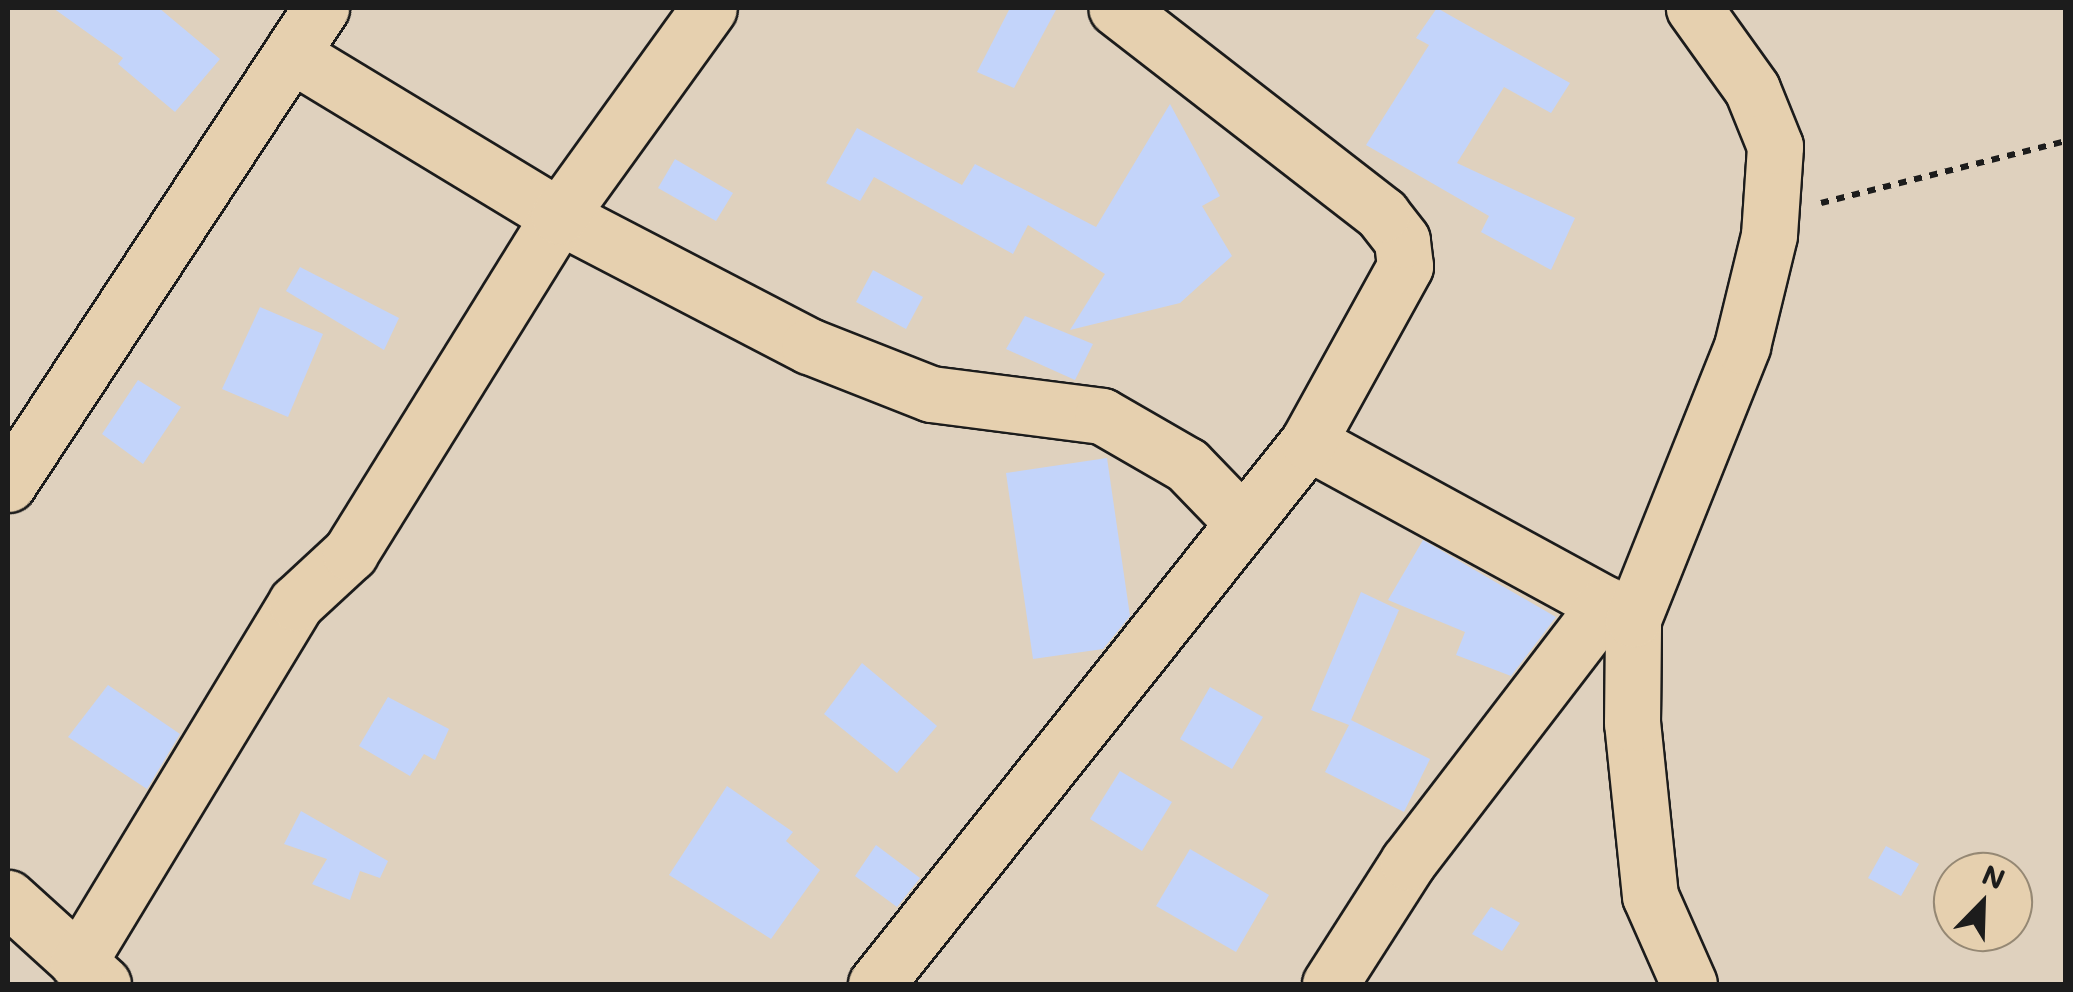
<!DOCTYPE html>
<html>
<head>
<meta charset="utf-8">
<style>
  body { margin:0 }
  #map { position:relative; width:2073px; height:992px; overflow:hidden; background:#dfd1be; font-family:Mali,sans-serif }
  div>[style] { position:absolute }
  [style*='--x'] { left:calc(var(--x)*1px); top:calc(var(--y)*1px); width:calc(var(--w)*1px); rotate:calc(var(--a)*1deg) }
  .building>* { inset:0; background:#c3d4fa }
  .path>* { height:6px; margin-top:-3px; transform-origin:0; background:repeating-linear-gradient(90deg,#1c1c1c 0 8px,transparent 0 16px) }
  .roads { filter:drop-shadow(2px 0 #1c1c1c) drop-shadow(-2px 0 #1c1c1c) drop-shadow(0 2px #1c1c1c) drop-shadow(0 -2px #1c1c1c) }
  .minor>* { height:55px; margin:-27.5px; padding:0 27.5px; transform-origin:27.5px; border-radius:27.5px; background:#e6d0af }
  span { translate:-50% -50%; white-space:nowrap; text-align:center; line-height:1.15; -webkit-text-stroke:10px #e6d0af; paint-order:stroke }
  .frame { position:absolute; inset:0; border:10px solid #1c1c1c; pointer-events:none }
  .north { position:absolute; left:1933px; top:852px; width:100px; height:100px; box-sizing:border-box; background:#e6d0af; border:2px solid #958874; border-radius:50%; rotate:23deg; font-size:28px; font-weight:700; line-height:40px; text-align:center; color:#1c1c1c }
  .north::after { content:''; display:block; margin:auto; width:35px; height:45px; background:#1c1c1c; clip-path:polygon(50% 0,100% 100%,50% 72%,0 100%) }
</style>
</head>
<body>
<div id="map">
  <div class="building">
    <div style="clip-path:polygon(53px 8px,159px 8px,220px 59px,175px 112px,118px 64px,123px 58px)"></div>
    <div style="clip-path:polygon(1010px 8px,1057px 8px,1014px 88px,977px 72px)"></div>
    <div style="clip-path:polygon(1437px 8px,1570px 83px,1551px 113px,1504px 87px,1457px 163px,1575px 218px,1551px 270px,1481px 232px,1489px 216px,1366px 145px,1429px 45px,1416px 38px)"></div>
    <div style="clip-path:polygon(1170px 104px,1220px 196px,1202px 206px,1232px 256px,1180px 303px,1070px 330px,1105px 274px,1028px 225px,1013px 254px,874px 177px,860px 201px,826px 183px,857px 128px,962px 185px,975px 164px,1096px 227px)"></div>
    <div style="clip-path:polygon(675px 159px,733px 193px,716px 221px,658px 188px)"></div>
    <div style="clip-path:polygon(300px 267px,399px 318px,384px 350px,286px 291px)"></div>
    <div style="clip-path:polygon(873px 270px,923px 297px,906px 329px,856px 302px)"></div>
    <div style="clip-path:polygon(260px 307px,323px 334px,288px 417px,222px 389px)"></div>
    <div style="clip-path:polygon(1025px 316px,1093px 344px,1075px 380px,1006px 349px)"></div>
    <div style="clip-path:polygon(138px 380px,181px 407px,143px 464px,102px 434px)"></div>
    <div style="clip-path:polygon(1107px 458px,1130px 616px,1103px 649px,1033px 659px,1006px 473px)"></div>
    <div style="clip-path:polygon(1423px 540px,1556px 617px,1511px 676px,1456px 655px,1465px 632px,1388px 600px)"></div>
    <div style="clip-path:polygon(1361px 592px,1399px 610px,1351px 720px,1430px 759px,1404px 812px,1325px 772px,1349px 725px,1311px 710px)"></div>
    <div style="clip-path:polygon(862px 663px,937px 726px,897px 773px,824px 714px)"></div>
    <div style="clip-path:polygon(108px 685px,180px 734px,147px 789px,68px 737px)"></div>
    <div style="clip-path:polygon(1210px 687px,1263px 717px,1232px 769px,1180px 739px)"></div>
    <div style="clip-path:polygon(388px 697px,449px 729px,435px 760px,424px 754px,410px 776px,359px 746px)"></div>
    <div style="clip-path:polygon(1120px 771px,1172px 802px,1142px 851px,1090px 819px)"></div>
    <div style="clip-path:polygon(727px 786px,793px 832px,786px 841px,820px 870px,771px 939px,669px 875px)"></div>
    <div style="clip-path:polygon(301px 811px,388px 861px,380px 878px,360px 871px,350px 900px,312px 884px,327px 859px,284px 844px)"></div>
    <div style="clip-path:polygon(876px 845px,920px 878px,897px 907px,855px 876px)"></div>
    <div style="clip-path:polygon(1886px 846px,1919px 864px,1901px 896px,1868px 878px)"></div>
    <div style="clip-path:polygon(1190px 849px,1269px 895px,1236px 952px,1156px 906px)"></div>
    <div style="clip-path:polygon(1491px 907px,1520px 923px,1502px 951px,1472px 934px)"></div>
  </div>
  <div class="path">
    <div style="--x:1821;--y:203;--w:253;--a:-14.2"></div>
  </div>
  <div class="roads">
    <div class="minor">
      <div style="--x:291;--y:54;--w:313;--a:31.2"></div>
      <div style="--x:559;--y:216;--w:282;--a:27.5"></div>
      <div style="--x:809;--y:346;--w:131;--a:21.5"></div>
      <div style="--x:931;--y:394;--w:172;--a:7.3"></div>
      <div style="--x:1102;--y:416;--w:98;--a:30"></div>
      <div style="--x:1187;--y:465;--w:81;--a:46"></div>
      <div style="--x:1308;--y:442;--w:370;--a:28.6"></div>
      <div style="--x:8;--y:484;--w:570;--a:-56.67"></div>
      <div style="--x:8;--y:898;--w:128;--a:42.2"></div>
      <div style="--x:78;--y:963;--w:421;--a:-58.8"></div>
      <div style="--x:296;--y:603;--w:74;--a:-42.8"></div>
      <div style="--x:350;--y:553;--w:397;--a:-58.2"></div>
      <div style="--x:559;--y:216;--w:256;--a:-54.2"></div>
      <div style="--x:876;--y:984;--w:693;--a:-51.44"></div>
      <div style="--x:1308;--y:442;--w:201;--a:-61.1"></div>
      <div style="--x:1405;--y:266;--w:26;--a:-97"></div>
      <div style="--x:1402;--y:240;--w:33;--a:-128"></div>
      <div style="--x:1382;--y:214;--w:336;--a:-142.2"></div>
      <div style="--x:1330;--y:984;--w:145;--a:-57.4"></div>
      <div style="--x:1408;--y:862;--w:325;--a:-52.5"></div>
      <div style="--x:1689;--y:984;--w:96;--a:-113.9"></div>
      <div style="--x:1650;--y:896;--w:174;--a:-95.9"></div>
      <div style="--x:1632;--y:723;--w:104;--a:-89.4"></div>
      <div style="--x:1633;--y:619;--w:294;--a:-68.2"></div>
      <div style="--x:1742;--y:346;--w:114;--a:-76.3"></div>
      <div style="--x:1769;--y:235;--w:89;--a:-86.1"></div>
      <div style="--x:1775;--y:146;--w:61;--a:-112"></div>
      <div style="--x:1752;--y:89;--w:100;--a:-125.6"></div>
    </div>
  </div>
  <div class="frame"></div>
  <div class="north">N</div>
</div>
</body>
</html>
